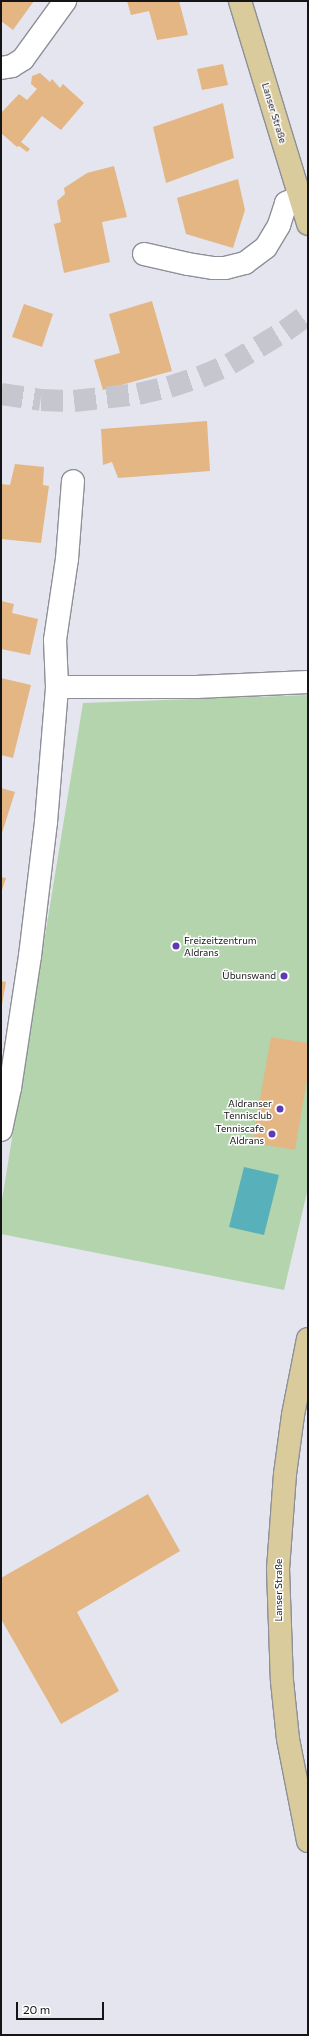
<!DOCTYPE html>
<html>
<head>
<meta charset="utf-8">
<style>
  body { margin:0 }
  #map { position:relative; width:309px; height:2036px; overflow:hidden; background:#e4e5ee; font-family:Commissioner,sans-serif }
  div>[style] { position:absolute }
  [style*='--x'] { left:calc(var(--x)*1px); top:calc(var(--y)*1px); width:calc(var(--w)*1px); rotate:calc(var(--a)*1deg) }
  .green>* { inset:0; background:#b3d4ac }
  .water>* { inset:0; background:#58b1ba }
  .building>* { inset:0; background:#e4b683 }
  .minor-tunnel>* { height:22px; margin-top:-11px; transform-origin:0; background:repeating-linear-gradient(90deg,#c5c6ce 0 22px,transparent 0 33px) }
  .roads { filter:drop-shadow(1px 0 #8e8f97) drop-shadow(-1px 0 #8e8f97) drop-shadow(0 1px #8e8f97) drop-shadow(0 -1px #8e8f97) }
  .minor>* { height:22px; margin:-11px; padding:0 11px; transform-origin:11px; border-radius:11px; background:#fff }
  .major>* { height:22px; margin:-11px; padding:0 11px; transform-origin:11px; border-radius:11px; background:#d9cb9c }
  .dots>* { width:11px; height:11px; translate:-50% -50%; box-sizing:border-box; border:2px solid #fff; border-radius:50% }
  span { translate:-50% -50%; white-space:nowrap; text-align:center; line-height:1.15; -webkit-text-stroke:3px #fff; paint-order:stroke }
  .street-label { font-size:10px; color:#151518 }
  .poi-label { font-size:10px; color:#151518 }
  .left { translate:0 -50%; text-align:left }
  .right { translate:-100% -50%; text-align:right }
  .frame { position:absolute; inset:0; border:2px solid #151518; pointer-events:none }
  .scale { position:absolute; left:16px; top:2002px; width:88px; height:18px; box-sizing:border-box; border:2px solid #151518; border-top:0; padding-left:5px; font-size:12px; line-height:14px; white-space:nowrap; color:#151518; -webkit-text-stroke:3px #fff; paint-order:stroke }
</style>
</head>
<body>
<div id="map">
  <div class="green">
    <div style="clip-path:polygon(308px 695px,308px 1188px,284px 1290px,1px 1234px,1px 1206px,83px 703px)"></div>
  </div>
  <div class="water">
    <div style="clip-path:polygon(244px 1167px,279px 1175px,264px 1235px,229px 1227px)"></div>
  </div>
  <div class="building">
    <div style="clip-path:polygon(1px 1px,34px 1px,13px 30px,1px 21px)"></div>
    <div style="clip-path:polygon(127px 1px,179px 1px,188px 35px,157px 40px,149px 11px,131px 15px)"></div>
    <div style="clip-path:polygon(223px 64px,228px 85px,202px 90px,197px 69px)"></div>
    <div style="clip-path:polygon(40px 73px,50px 82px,52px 79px,60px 88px,63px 84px,84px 103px,61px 130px,42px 116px,21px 142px,30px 149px,27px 152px,19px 146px,17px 147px,1px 133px,1px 113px,19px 94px,27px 100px,37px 89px,31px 84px,32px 76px)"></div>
    <div style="clip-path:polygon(223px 103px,234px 158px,166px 183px,153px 127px)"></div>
    <div style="clip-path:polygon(114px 166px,127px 217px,102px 222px,110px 262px,64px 273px,54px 224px,61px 222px,57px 201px,65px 194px,64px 188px,87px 173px)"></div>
    <div style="clip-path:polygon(238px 179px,245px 210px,233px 248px,186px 234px,177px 198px)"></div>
    <div style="clip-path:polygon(152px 301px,172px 371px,103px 390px,94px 360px,120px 353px,109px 314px)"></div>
    <div style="clip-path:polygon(24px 304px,53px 314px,42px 347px,12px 337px)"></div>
    <div style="clip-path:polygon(207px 421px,210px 471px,118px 478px,112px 462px,103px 465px,101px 429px)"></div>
    <div style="clip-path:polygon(15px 464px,44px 467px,43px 485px,49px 486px,41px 543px,1px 539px,1px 484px,10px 485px)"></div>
    <div style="clip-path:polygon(1px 601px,14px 604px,12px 613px,38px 619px,30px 655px,1px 649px)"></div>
    <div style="clip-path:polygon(1px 678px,31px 685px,13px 758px,1px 755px)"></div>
    <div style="clip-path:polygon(1px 788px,15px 792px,2px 833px,1px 833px)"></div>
    <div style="clip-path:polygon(1px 877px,6px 878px,1px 893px)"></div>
    <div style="clip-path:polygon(1px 981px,6px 982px,2px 1005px,1px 1004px)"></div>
    <div style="clip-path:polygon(271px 1037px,308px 1043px,308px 1074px,295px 1150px,252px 1143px)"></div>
    <div style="clip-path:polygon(148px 1494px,180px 1551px,77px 1612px,119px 1691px,61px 1724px,1px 1619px,1px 1578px)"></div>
  </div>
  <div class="minor-tunnel">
    <div style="--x:1;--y:394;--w:40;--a:8.5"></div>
    <div style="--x:41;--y:400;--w:33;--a:2"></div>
    <div style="--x:74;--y:401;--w:64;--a:-6.2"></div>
    <div style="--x:138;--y:394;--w:32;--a:-13"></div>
    <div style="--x:169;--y:387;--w:33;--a:-18"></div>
    <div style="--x:200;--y:377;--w:33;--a:-23"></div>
    <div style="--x:230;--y:364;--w:64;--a:-31"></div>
    <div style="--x:285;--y:331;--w:29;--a:-36"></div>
  </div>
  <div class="roads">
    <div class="minor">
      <div style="--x:1;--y:68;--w:11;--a:-10"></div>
      <div style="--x:12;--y:66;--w:13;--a:-32"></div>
      <div style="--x:23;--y:59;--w:72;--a:-54.1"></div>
      <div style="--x:144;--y:254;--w:45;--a:12.8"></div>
      <div style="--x:188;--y:264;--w:26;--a:9"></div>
      <div style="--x:214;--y:268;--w:11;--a:0"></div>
      <div style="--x:225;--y:268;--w:21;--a:-14"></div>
      <div style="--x:245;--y:263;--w:26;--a:-37"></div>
      <div style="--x:266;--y:247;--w:26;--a:-59"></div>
      <div style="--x:279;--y:225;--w:23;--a:-72"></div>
      <div style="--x:286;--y:203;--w:15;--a:-23"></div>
      <div style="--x:57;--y:687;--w:139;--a:0"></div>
      <div style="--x:196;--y:687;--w:112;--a:-2.6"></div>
      <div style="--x:1;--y:1130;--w:43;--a:-77.9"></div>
      <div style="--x:10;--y:1088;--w:134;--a:-81.4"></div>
      <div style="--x:30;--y:956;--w:135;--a:-83.2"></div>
      <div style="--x:46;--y:822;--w:135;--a:-85.3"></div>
      <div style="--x:57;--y:687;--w:47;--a:-92.4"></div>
      <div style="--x:55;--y:640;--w:82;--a:-81.6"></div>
      <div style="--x:67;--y:559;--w:78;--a:-85.6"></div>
    </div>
    <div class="major">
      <div style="--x:240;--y:1;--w:233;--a:73"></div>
      <div style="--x:308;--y:1339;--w:77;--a:101.2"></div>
      <div style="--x:293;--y:1415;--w:60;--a:97.7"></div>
      <div style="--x:285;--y:1474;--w:95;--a:94.2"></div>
      <div style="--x:278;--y:1569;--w:112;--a:88"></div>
      <div style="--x:282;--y:1681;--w:58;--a:84.1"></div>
      <div style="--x:288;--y:1739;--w:104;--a:78.9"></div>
    </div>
  </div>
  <div class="dots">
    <div style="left:176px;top:946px;background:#603ab2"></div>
    <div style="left:284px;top:976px;background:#603ab2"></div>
    <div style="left:280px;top:1109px;background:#603ab2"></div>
    <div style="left:272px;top:1134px;background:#603ab2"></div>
  </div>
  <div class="street-label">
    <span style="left:274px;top:113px;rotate:73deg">Lanser Straße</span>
    <span style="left:279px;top:1590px;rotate:-90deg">Lanser Straße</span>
  </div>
  <div class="poi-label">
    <span class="left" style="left:184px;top:946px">Freizeitzentrum<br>Aldrans</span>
    <span class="right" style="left:276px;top:976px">Übunswand</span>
    <span class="right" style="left:272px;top:1109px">Aldranser<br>Tennisclub</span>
    <span class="right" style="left:264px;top:1134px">Tenniscafe<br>Aldrans</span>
  </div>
  <div class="frame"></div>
  <div class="scale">20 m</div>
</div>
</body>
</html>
